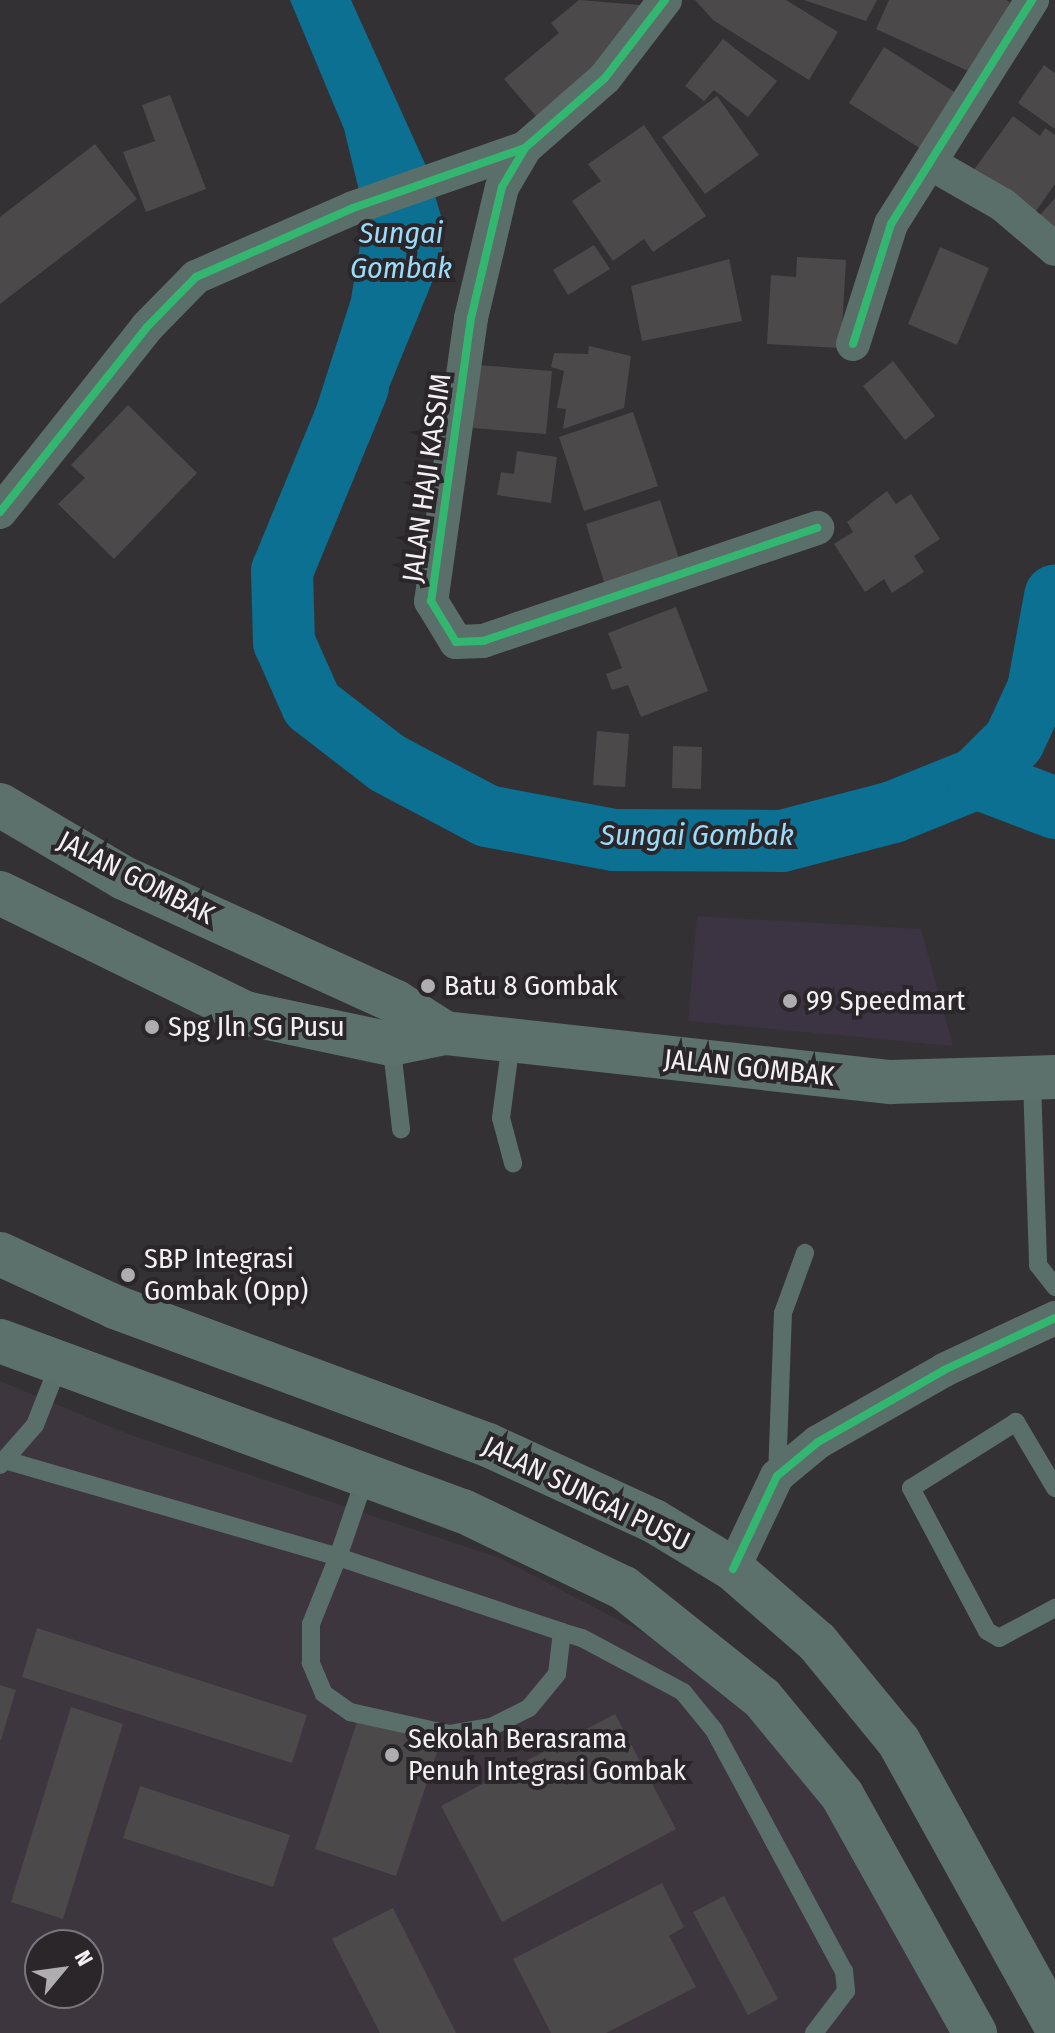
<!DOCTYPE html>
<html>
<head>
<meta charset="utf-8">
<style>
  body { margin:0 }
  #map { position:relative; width:1055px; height:2033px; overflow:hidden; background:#333133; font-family:"Fira Sans Condensed",sans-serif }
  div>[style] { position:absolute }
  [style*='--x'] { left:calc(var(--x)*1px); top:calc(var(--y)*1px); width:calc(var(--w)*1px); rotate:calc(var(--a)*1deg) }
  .commercial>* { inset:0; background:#3d3443 }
  .built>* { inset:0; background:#3e363f }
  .water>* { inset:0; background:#0b7091 }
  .river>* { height:62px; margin:-31px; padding:0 31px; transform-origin:31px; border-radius:31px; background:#0b7091 }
  .building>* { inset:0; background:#4b494a }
  .service>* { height:18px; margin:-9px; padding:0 9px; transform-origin:9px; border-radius:9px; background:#5b6f6a }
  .minor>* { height:34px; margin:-17px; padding:0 17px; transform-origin:17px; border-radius:17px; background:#5b6f6a }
  .secondary>* { height:44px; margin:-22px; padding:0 22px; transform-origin:22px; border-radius:22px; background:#5c706c }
  .cycleway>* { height:8px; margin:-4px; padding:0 4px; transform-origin:4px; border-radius:4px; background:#33b770 }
  .dots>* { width:22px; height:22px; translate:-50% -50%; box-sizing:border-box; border:4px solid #2a262a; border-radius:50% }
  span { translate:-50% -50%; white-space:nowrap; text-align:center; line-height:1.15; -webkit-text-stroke:8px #2a262a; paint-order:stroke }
  .street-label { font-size:28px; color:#f3f0f3 }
  .poi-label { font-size:28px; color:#f3f0f3 }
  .left { translate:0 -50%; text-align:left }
  .water-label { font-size:30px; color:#9addfb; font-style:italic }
  .north { position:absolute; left:24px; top:1929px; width:80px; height:80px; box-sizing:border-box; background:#2a262a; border:2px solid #7a777a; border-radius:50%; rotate:61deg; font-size:22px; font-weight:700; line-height:32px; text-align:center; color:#f3f0f3 }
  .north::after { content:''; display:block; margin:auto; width:28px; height:36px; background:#b0adb0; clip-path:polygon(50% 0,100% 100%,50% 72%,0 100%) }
</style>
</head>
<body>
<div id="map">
  <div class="commercial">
    <div style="clip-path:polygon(697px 916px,921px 929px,953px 1046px,688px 1021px)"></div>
  </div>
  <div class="built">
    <div style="clip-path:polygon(evenodd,0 1381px,133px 1436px,502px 1559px,705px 1665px,862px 1845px,959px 2033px,0 2033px,0 1381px,40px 1945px,88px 1945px,88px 1993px,40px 1993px,40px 1945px)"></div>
  </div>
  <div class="water">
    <div style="clip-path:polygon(290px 0,351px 0,426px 166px,442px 219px,442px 258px,356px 468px,299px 461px,351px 299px,365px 215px,344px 129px)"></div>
  </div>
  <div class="river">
    <div style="--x:358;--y:387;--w:199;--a:112.4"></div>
    <div style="--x:282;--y:571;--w:71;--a:88.4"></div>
    <div style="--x:284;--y:642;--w:69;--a:66"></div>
    <div style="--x:312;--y:705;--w:95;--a:37.7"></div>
    <div style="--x:387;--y:763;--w:113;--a:27.9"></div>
    <div style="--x:487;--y:816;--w:129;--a:10.7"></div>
    <div style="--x:614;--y:840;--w:168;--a:0.3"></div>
    <div style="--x:782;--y:841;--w:115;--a:-14.6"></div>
    <div style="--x:893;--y:812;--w:91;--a:-22"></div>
    <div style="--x:977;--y:778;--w:52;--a:-45"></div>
    <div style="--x:1014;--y:741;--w:57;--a:-65.2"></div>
    <div style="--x:1038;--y:689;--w:95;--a:-79.6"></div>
    <div style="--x:977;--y:778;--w:84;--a:21"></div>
  </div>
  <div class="building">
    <div style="clip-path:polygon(579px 0,652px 6px,613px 40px,622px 52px,541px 122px,504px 79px,559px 33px,551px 23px)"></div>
    <div style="clip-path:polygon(695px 0,786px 0,838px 32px,809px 80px,713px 20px)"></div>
    <div style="clip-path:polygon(804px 0,877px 0,866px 21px)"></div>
    <div style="clip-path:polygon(889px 0,1006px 0,1010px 2px,977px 75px,876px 29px)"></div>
    <div style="clip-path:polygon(723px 39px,777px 81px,748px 117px,714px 90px,704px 101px,685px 86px)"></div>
    <div style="clip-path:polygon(884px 47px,956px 93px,921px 149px,849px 103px)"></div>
    <div style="clip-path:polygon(1044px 65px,1055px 73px,1055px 129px,1018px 103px)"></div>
    <div style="clip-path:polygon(170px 95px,206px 189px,146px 212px,123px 152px,155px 141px,142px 105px)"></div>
    <div style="clip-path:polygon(717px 96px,759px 155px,705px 194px,662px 137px)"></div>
    <div style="clip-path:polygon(1013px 116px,1040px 136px,1045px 128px,1055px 135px,1055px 184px,1029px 221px,968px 178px)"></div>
    <div style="clip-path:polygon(644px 125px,706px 216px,653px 252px,644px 239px,613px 261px,572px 201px,601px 181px,588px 164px)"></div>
    <div style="clip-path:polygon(95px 144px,137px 199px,0 304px,0 217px)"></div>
    <div style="clip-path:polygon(1055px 198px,1055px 241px,1034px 222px)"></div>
    <div style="clip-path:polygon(594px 245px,610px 269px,568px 295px,553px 270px)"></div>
    <div style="clip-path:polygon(940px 247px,989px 268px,957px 345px,908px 324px)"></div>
    <div style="clip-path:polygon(797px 257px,846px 260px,841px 348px,767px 344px,771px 275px,796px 277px)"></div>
    <div style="clip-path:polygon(729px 259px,742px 321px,642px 341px,631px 286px)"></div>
    <div style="clip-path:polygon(589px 346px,631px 356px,624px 408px,563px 429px,566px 409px,557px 408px,564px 371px,551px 367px,554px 353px,588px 354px)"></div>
    <div style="clip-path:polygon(893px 361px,935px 416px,905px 440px,863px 386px)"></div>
    <div style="clip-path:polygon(478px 365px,552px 371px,546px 434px,473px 428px)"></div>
    <div style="clip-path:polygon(128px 405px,197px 473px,114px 559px,58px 504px,85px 478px,71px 465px)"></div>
    <div style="clip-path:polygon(633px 412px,658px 486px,584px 511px,559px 437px)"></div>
    <div style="clip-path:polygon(517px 451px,557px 457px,551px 503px,497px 495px,501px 472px,514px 474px)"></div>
    <div style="clip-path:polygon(887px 491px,896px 504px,911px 494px,940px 539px,914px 556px,924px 572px,892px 593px,884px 579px,865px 592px,834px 544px,853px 532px,847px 522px)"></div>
    <div style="clip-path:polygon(660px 500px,683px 571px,608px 595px,586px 524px)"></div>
    <div style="clip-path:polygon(676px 607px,708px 691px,641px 717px,628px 685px,612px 690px,606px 674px,622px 668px,608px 633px)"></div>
    <div style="clip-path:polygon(597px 731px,629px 734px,625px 787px,593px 785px)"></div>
    <div style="clip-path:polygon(673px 746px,702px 747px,701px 789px,672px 788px)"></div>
    <div style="clip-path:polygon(37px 1628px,307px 1715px,292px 1763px,22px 1677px)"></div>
    <div style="clip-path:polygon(0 1685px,16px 1690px,1px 1740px,0 1740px)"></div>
    <div style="clip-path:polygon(71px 1707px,123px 1724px,63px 1919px,11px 1902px)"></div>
    <div style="clip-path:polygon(615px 1714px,676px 1829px,502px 1922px,441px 1806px)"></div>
    <div style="clip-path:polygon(359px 1716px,440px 1743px,396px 1876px,315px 1849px)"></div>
    <div style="clip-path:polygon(140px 1786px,290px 1835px,273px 1887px,123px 1838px)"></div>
    <div style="clip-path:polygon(662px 1883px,684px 1927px,669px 1936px,696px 1987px,606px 2033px,551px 2033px,513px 1959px)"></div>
    <div style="clip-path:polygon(724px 1896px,778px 1999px,748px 2015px,693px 1912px)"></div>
    <div style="clip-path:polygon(393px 1908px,456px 2033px,380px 2033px,332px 1939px)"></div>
  </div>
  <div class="service">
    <div style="--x:391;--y:1041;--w:89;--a:83.5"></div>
    <div style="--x:511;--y:1042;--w:77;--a:97.5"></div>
    <div style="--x:501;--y:1118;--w:47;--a:75.1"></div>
    <div style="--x:1032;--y:1081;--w:184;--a:88.1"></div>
    <div style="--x:1038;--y:1265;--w:28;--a:52"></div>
    <div style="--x:5;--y:1460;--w:347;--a:16.2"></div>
    <div style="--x:338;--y:1557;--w:87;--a:-71.1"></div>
    <div style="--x:0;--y:1465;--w:53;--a:-48.8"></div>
    <div style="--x:35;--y:1425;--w:66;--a:-68.5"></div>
    <div style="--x:777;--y:1476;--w:163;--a:-87.9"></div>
    <div style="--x:783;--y:1313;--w:64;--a:-69.9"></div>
    <div style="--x:1055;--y:1488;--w:77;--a:-120.6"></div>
    <div style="--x:1016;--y:1422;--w:124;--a:147.8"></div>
    <div style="--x:911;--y:1488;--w:162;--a:62"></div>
    <div style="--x:987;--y:1631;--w:14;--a:30"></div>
    <div style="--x:999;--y:1638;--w:64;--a:-28.2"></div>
    <div style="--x:562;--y:1632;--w:42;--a:96.8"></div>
    <div style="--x:557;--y:1674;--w:44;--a:129.5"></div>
    <div style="--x:529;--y:1708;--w:42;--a:153.4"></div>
    <div style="--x:491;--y:1727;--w:43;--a:170.5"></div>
    <div style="--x:449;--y:1734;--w:101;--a:-167.5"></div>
    <div style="--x:350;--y:1712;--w:32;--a:-145"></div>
    <div style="--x:324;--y:1694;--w:34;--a:-113"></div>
    <div style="--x:311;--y:1663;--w:39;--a:-90"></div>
    <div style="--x:311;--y:1624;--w:72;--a:-68.1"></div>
    <div style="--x:338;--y:1557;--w:236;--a:18.5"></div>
    <div style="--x:562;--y:1632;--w:21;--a:17"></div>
    <div style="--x:582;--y:1638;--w:115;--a:28.1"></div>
    <div style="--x:683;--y:1692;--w:49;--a:50.8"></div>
    <div style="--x:714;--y:1730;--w:274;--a:61.7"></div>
    <div style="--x:844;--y:1971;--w:20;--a:84"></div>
    <div style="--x:846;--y:1991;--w:53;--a:127.3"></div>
  </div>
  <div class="minor">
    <div style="--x:665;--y:0;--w:98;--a:127.6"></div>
    <div style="--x:605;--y:78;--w:106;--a:138.8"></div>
    <div style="--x:525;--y:148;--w:45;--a:120.5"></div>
    <div style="--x:502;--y:187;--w:135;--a:103.3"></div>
    <div style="--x:471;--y:318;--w:286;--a:98"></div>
    <div style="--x:431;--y:601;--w:48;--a:58.6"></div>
    <div style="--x:456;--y:642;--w:27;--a:-2"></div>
    <div style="--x:483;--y:641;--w:353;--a:-18.7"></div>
    <div style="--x:930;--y:163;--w:84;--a:29.9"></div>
    <div style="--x:1003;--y:205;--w:68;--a:40.2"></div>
    <div style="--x:853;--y:344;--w:126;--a:-72.4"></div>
    <div style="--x:891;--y:224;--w:265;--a:-57.8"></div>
    <div style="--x:0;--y:512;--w:236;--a:-51.5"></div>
    <div style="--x:147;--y:327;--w:70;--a:-45.6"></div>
    <div style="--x:196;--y:277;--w:171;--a:-23.7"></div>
    <div style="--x:353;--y:208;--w:182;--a:-19.2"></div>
    <div style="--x:733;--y:1569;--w:103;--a:-64.7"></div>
    <div style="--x:777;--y:1476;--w:53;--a:-39.7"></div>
    <div style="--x:818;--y:1442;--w:145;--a:-29.7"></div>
    <div style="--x:944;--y:1370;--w:123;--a:-25.1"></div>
  </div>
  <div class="secondary">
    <div style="--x:0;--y:805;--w:144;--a:30.5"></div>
    <div style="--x:124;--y:878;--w:299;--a:24.5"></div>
    <div style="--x:396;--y:1002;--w:58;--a:32.3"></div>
    <div style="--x:0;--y:893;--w:273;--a:26.1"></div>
    <div style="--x:245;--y:1013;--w:149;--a:12"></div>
    <div style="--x:391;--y:1044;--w:55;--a:-11.5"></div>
    <div style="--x:445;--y:1033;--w:448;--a:6.3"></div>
    <div style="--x:890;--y:1082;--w:165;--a:-1.7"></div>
    <div style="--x:0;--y:1254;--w:127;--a:24.7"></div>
    <div style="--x:115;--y:1307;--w:398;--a:20.3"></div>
    <div style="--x:488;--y:1445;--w:183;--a:24.6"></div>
    <div style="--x:654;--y:1521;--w:92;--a:31.3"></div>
    <div style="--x:733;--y:1569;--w:111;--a:41"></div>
    <div style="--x:817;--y:1642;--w:129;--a:50.6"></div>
    <div style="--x:899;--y:1742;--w:323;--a:61.1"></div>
    <div style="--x:0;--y:1341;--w:493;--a:20.2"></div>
    <div style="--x:463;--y:1511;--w:178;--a:25.6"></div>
    <div style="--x:624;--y:1588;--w:176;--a:38.6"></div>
    <div style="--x:762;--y:1698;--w:126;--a:50.5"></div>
    <div style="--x:842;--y:1795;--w:273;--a:60.8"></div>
  </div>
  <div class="cycleway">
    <div style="--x:665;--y:0;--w:98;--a:127.6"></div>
    <div style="--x:605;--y:78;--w:106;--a:138.8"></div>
    <div style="--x:525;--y:148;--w:45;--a:120.5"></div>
    <div style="--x:502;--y:187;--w:135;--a:103.3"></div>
    <div style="--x:471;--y:318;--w:286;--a:98"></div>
    <div style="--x:431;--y:601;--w:48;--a:58.6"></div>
    <div style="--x:456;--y:642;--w:27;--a:-2"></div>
    <div style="--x:483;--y:641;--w:353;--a:-18.7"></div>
    <div style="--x:853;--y:344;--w:126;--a:-72.4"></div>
    <div style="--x:891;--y:224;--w:265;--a:-57.8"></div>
    <div style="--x:0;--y:512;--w:236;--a:-51.5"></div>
    <div style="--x:147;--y:327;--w:70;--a:-45.6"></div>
    <div style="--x:196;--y:277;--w:171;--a:-23.7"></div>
    <div style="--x:353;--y:208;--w:182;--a:-19.2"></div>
    <div style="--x:733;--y:1569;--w:103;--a:-64.7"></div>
    <div style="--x:777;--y:1476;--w:53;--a:-39.7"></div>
    <div style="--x:818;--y:1442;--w:145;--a:-29.7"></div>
    <div style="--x:944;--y:1370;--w:123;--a:-25.1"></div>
  </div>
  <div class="dots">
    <div style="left:428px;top:986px;background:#b0adb0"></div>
    <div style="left:790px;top:1001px;background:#b0adb0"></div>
    <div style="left:152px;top:1027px;background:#b0adb0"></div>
    <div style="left:128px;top:1275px;background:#b0adb0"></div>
    <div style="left:392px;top:1755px;background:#b0adb0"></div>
  </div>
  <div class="street-label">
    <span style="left:427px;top:478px;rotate:-82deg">JALAN HAJI KASSIM</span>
    <span style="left:136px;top:878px;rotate:27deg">JALAN GOMBAK</span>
    <span style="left:749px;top:1068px;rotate:6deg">JALAN GOMBAK</span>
    <span style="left:586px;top:1494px;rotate:26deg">JALAN SUNGAI PUSU</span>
  </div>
  <div class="poi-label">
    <span class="left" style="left:444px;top:986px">Batu 8 Gombak</span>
    <span class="left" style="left:806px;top:1001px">99 Speedmart</span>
    <span class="left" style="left:168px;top:1027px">Spg Jln SG Pusu</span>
    <span class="left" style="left:144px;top:1275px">SBP Integrasi<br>Gombak (Opp)</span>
    <span class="left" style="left:408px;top:1755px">Sekolah Berasrama<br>Penuh Integrasi Gombak</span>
  </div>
  <div class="water-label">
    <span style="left:401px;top:250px">Sungai<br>Gombak</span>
    <span style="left:697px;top:835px">Sungai Gombak</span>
  </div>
  <div class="north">N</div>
</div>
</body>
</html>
